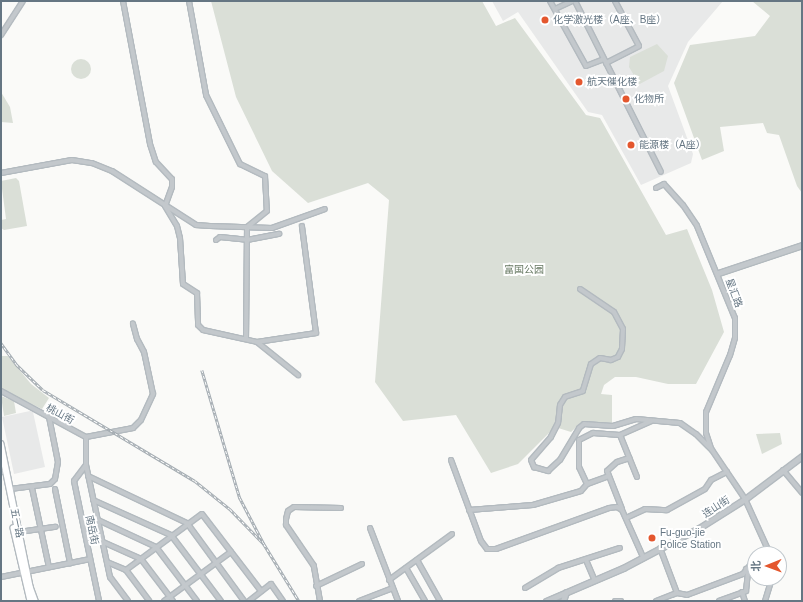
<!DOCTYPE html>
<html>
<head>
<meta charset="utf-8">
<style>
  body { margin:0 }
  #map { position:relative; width:803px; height:602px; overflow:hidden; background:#fafaf8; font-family:Arial,"Noto Sans SC",sans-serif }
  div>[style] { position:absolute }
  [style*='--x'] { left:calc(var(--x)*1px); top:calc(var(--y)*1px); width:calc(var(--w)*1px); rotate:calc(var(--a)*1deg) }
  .built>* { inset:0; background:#e8e9e9 }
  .green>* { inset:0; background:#dadfd7 }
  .round { border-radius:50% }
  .roads { filter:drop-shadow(1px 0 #b3babf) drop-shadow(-1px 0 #b3babf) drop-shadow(0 1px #b3babf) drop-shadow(0 -1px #b3babf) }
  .minor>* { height:4px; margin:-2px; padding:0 2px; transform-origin:2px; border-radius:2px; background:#c3c8cc }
  .tertiary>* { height:5px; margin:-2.5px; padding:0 2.5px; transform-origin:2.5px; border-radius:2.5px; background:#c3c8cc }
  .secondary>* { height:5.5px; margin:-2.75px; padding:0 2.75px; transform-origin:2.75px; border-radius:2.75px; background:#fff }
  .rail>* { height:2.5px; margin-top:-1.25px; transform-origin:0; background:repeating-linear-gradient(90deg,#fff 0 3px,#a2aab0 0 6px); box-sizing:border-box; border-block:1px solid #a2aab0 }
  .dots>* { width:11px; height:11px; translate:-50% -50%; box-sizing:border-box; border:2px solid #fff; border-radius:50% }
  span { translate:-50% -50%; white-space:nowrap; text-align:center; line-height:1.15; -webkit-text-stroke:4px #fff; paint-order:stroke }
  .poi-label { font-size:10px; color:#657683 }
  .left { translate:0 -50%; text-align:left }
  .park-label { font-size:10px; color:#687a64 }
  .street-label { font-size:10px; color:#657683 }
  .frame { position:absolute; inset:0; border:2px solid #657683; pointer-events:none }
  .north { position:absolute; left:747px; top:546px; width:40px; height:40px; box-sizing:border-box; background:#fff; border:1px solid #c1c8cd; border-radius:50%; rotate:269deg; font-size:11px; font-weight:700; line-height:16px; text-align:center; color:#657683 }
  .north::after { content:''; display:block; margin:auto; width:14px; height:18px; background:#e4572e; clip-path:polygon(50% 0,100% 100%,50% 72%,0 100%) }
</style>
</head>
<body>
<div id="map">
  <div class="built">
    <div style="clip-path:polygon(492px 1px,723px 1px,688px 42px,668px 86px,693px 154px,691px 163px,641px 185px,602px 115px,588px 112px,518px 12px,503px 21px)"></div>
    <div style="clip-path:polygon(30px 411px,33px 412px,45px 467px,14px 474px,2px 417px)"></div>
  </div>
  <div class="green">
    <div style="clip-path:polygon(211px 1px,482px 1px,496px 26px,515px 18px,586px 115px,600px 118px,666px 235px,687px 229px,712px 290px,724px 332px,696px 384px,668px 384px,636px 377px,615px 377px,604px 385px,601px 394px,612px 395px,612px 423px,583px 421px,571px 432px,555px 427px,518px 464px,491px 473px,456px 415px,403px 421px,375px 382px,389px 200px,368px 183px,308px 203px,272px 171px,236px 97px)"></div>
    <div style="clip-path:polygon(752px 1px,802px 1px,802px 193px,797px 186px,779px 135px,767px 133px,763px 123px,720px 127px,724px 151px,702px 160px,674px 83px,690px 45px,755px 36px,770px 16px)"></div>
    <div style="clip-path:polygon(657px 44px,668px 56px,664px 71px,636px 86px,632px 80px,635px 77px,629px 67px,630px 57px)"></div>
    <div class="round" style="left:71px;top:59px;width:20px;height:20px"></div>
    <div style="clip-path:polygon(1px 92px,10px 107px,13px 123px,1px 122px)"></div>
    <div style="clip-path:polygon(16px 178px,19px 181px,27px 226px,4px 230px,1px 228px,1px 220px,6px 219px,1px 181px)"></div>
    <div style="clip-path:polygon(1px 356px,8px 356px,31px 384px,49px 398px,42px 409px,1px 389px)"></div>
    <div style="clip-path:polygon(1px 396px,14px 401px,16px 413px,4px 416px)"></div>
    <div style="clip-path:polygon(780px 433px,782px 444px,762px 454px,756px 434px)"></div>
  </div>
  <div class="roads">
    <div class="minor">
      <div style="--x:123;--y:1;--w:146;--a:79.3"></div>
      <div style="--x:150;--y:144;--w:19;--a:72"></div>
      <div style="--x:156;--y:162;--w:23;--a:47"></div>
      <div style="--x:172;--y:179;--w:8;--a:90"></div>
      <div style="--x:172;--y:187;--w:20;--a:110"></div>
      <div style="--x:165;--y:206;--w:23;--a:59"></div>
      <div style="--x:177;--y:226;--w:12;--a:76"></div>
      <div style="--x:180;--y:238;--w:46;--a:86.3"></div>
      <div style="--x:183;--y:284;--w:17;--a:33"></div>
      <div style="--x:197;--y:293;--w:32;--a:88"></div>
      <div style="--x:198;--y:325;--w:7;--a:45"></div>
      <div style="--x:203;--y:330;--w:55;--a:12.5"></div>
      <div style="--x:257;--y:342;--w:53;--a:38.8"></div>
      <div style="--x:189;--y:1;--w:96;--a:79.7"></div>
      <div style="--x:206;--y:95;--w:77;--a:63.8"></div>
      <div style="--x:240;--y:164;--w:28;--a:26"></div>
      <div style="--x:265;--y:176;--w:35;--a:87"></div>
      <div style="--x:267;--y:211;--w:26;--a:141"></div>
      <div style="--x:247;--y:227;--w:111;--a:90.5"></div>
      <div style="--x:550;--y:1;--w:74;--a:61"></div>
      <div style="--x:586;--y:66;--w:19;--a:-21"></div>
      <div style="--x:575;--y:1;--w:191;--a:63.3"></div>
      <div style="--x:555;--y:9;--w:19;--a:-25"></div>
      <div style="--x:1;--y:35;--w:40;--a:-57.1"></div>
      <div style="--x:606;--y:63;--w:37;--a:-27"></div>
      <div style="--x:639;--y:46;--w:51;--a:-118.1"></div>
      <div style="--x:1;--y:173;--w:72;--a:-10.4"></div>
      <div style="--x:72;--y:160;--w:20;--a:9"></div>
      <div style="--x:92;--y:163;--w:22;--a:22"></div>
      <div style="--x:112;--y:171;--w:100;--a:32.7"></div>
      <div style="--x:196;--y:225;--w:14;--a:4"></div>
      <div style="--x:210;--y:226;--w:62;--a:1.8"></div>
      <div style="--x:272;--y:228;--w:56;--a:-19.7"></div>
      <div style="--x:656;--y:188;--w:9;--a:-27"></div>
      <div style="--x:664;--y:184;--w:28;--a:48"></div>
      <div style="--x:683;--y:205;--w:25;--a:56"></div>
      <div style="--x:697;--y:226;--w:100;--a:67.6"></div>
      <div style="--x:735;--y:318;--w:20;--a:90"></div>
      <div style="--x:735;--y:338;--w:18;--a:106"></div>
      <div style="--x:730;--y:355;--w:62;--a:112.8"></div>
      <div style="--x:706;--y:412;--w:21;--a:90"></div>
      <div style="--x:706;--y:433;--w:16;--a:72"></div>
      <div style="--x:216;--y:240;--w:5;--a:-37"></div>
      <div style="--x:220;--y:237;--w:27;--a:6"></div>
      <div style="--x:247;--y:240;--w:33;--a:-11"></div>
      <div style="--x:580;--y:289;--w:41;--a:34.1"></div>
      <div style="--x:614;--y:312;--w:19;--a:62"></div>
      <div style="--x:623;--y:329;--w:20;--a:93"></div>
      <div style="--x:622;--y:349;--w:9;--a:117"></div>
      <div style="--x:618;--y:357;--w:8;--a:157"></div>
      <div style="--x:611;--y:360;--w:11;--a:-170"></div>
      <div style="--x:600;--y:358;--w:11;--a:146"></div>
      <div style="--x:591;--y:364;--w:28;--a:107"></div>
      <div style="--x:583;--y:391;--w:19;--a:162"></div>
      <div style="--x:565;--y:397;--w:9;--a:122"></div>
      <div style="--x:560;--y:405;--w:18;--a:96"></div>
      <div style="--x:558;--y:423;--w:16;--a:117"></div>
      <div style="--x:551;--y:437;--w:30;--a:131"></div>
      <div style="--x:531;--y:460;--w:8;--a:67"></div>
      <div style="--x:534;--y:467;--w:15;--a:16"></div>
      <div style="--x:548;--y:471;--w:16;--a:-43"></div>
      <div style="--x:560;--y:460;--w:37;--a:-59"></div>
      <div style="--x:579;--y:428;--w:6;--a:-39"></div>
      <div style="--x:584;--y:424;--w:29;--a:4"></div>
      <div style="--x:613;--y:426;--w:24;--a:-17"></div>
      <div style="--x:636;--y:419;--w:44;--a:5.2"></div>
      <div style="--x:680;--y:423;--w:19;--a:35"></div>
      <div style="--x:696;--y:434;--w:23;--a:45"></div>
      <div style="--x:712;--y:450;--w:59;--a:56"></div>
      <div style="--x:745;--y:499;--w:60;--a:65.6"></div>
      <div style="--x:257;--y:342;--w:60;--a:-8.7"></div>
      <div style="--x:316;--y:333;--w:108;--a:-97.5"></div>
      <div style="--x:1;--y:391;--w:97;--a:28.4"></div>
      <div style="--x:86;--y:437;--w:28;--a:90"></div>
      <div style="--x:86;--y:465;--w:115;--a:77.9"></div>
      <div style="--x:110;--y:577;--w:30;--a:53"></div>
      <div style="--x:86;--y:437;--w:48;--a:-10.8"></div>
      <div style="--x:133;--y:428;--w:11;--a:-45"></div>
      <div style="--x:141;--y:420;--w:29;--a:-65"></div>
      <div style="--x:153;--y:394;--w:43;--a:-102.1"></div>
      <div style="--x:144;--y:352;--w:15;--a:-118"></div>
      <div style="--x:137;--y:339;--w:16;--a:-105"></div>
      <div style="--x:451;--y:460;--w:86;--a:69.7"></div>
      <div style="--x:481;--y:541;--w:10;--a:53"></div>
      <div style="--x:487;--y:549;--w:9;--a:0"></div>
      <div style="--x:496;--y:549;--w:120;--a:-19.9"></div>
      <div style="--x:609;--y:508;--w:8;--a:-7"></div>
      <div style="--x:617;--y:507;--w:6;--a:31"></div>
      <div style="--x:622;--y:510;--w:51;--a:65.9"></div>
      <div style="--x:86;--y:465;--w:20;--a:127"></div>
      <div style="--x:74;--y:481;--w:123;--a:78.2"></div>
      <div style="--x:783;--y:470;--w:30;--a:50"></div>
      <div style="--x:1;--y:472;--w:2;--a:0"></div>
      <div style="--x:88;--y:476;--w:110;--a:25.4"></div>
      <div style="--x:187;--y:523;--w:97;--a:53.8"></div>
      <div style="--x:637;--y:477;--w:45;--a:-112"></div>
      <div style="--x:620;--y:435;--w:34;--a:-24"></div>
      <div style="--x:587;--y:484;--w:19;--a:-115"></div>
      <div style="--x:579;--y:467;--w:27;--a:-90"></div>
      <div style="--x:579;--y:440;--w:16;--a:-27"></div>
      <div style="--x:593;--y:433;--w:27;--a:4"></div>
      <div style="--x:32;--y:488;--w:81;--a:77.9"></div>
      <div style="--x:10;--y:489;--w:40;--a:-7.1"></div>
      <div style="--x:50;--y:484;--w:7;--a:-45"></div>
      <div style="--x:55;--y:479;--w:17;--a:-80"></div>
      <div style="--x:58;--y:462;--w:46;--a:-101.3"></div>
      <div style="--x:55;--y:489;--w:76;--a:78.5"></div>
      <div style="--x:93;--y:500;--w:85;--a:24.2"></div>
      <div style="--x:171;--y:535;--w:83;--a:52.9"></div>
      <div style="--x:622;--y:509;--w:41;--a:-111.5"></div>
      <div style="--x:607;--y:471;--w:13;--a:-42"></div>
      <div style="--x:617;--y:462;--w:13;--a:-18"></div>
      <div style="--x:469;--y:510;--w:64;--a:-4.5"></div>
      <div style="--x:533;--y:505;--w:50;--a:-16.3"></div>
      <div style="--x:581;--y:491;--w:9;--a:-49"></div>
      <div style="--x:587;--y:484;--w:23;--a:-20"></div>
      <div style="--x:626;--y:518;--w:21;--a:-25"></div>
      <div style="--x:645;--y:509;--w:22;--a:3"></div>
      <div style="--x:667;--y:510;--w:43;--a:-28.9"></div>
      <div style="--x:705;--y:489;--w:11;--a:-56"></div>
      <div style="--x:711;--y:480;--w:18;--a:-27"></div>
      <div style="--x:98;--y:520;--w:64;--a:25"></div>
      <div style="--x:156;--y:547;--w:68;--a:52.8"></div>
      <div style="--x:370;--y:528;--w:78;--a:69"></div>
      <div style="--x:19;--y:532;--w:37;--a:-8"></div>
      <div style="--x:103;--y:542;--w:42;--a:24.1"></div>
      <div style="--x:141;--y:559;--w:53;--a:52.7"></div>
      <div style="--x:660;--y:548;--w:48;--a:69.3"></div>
      <div style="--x:417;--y:560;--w:47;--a:60.7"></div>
      <div style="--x:586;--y:560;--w:21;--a:67"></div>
      <div style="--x:107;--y:562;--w:21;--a:23"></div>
      <div style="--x:126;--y:570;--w:39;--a:53"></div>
      <div style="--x:406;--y:568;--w:38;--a:60"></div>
      <div style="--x:126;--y:570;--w:94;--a:-36.4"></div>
      <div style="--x:202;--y:514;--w:97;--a:52.5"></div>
      <div style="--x:1;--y:577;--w:91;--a:-11.4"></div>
      <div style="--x:389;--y:580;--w:78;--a:-36.1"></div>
      <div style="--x:316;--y:586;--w:51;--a:-25.6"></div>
      <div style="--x:525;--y:588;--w:39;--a:-31"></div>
      <div style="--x:558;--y:568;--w:65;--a:-17.9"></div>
      <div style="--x:742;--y:592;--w:9;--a:72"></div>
      <div style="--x:164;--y:601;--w:83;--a:-36.2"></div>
      <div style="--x:249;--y:601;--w:28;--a:-38"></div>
      <div style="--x:271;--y:584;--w:21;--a:55"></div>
      <div style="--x:320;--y:601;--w:36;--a:-100"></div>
      <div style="--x:314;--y:566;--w:50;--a:-124.3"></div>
      <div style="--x:286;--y:525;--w:6;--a:-90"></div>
      <div style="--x:286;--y:519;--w:8;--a:-76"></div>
      <div style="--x:288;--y:511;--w:7;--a:-34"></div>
      <div style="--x:294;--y:507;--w:47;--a:1.2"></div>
      <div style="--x:359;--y:601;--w:36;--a:-21"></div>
      <div style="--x:615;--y:601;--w:6;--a:0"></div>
      <div style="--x:656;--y:601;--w:22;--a:-21"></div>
      <div style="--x:677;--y:593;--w:10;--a:11"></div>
      <div style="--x:687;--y:595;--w:60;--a:-20.6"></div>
      <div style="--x:743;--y:574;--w:19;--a:-51"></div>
      <div style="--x:719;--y:601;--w:29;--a:-20"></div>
      <div style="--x:746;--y:591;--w:20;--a:-84"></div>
      <div style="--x:748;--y:571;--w:3;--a:-135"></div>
      <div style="--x:765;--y:601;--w:24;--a:-73"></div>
    </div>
    <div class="tertiary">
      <div style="--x:718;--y:273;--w:89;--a:-18.4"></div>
      <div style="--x:546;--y:601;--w:84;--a:-23.2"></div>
      <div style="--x:623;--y:568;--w:86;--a:-27.8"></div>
      <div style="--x:699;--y:528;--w:54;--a:-32.2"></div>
      <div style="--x:745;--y:499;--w:71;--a:-37"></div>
      <div style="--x:563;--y:601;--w:9;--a:-72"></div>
    </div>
    <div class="secondary">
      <div style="--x:1;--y:444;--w:146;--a:78.5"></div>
      <div style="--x:30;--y:587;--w:15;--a:70"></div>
      <div style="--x:14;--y:528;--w:75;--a:76.9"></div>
    </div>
  </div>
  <div class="rail">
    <div style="--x:1;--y:343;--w:26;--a:54"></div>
    <div style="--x:16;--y:364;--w:37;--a:44"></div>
    <div style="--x:43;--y:390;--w:177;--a:30.9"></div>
    <div style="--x:195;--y:481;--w:45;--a:38.7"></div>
    <div style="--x:230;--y:509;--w:49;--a:45.8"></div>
    <div style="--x:202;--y:370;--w:134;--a:73.5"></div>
    <div style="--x:240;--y:498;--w:52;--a:62.4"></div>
    <div style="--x:264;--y:544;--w:67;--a:58.4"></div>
  </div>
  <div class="dots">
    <div style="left:545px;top:20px;background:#e4572e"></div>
    <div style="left:579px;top:82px;background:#e4572e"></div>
    <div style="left:626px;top:99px;background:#e4572e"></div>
    <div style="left:631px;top:145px;background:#e4572e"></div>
    <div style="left:652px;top:538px;background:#e4572e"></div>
  </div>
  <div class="poi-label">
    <span class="left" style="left:553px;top:20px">化学激光楼（A座、B座）</span>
    <span class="left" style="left:587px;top:82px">航天催化楼</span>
    <span class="left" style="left:634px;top:99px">化物所</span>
    <span class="left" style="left:639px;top:145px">能源楼（A座）</span>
    <span class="left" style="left:660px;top:538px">Fu-guo-jie<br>Police Station</span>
  </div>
  <div class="park-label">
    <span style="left:524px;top:270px">富国公园</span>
  </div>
  <div class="street-label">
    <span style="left:734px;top:293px;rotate:70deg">星汇路</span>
    <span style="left:60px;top:414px;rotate:28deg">桃山街</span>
    <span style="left:716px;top:507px;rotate:-33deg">连山街</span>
    <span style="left:17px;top:523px;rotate:78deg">五一路</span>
    <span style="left:92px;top:530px;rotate:78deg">南岳街</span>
  </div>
  <div class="frame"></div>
  <div class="north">北</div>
</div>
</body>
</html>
